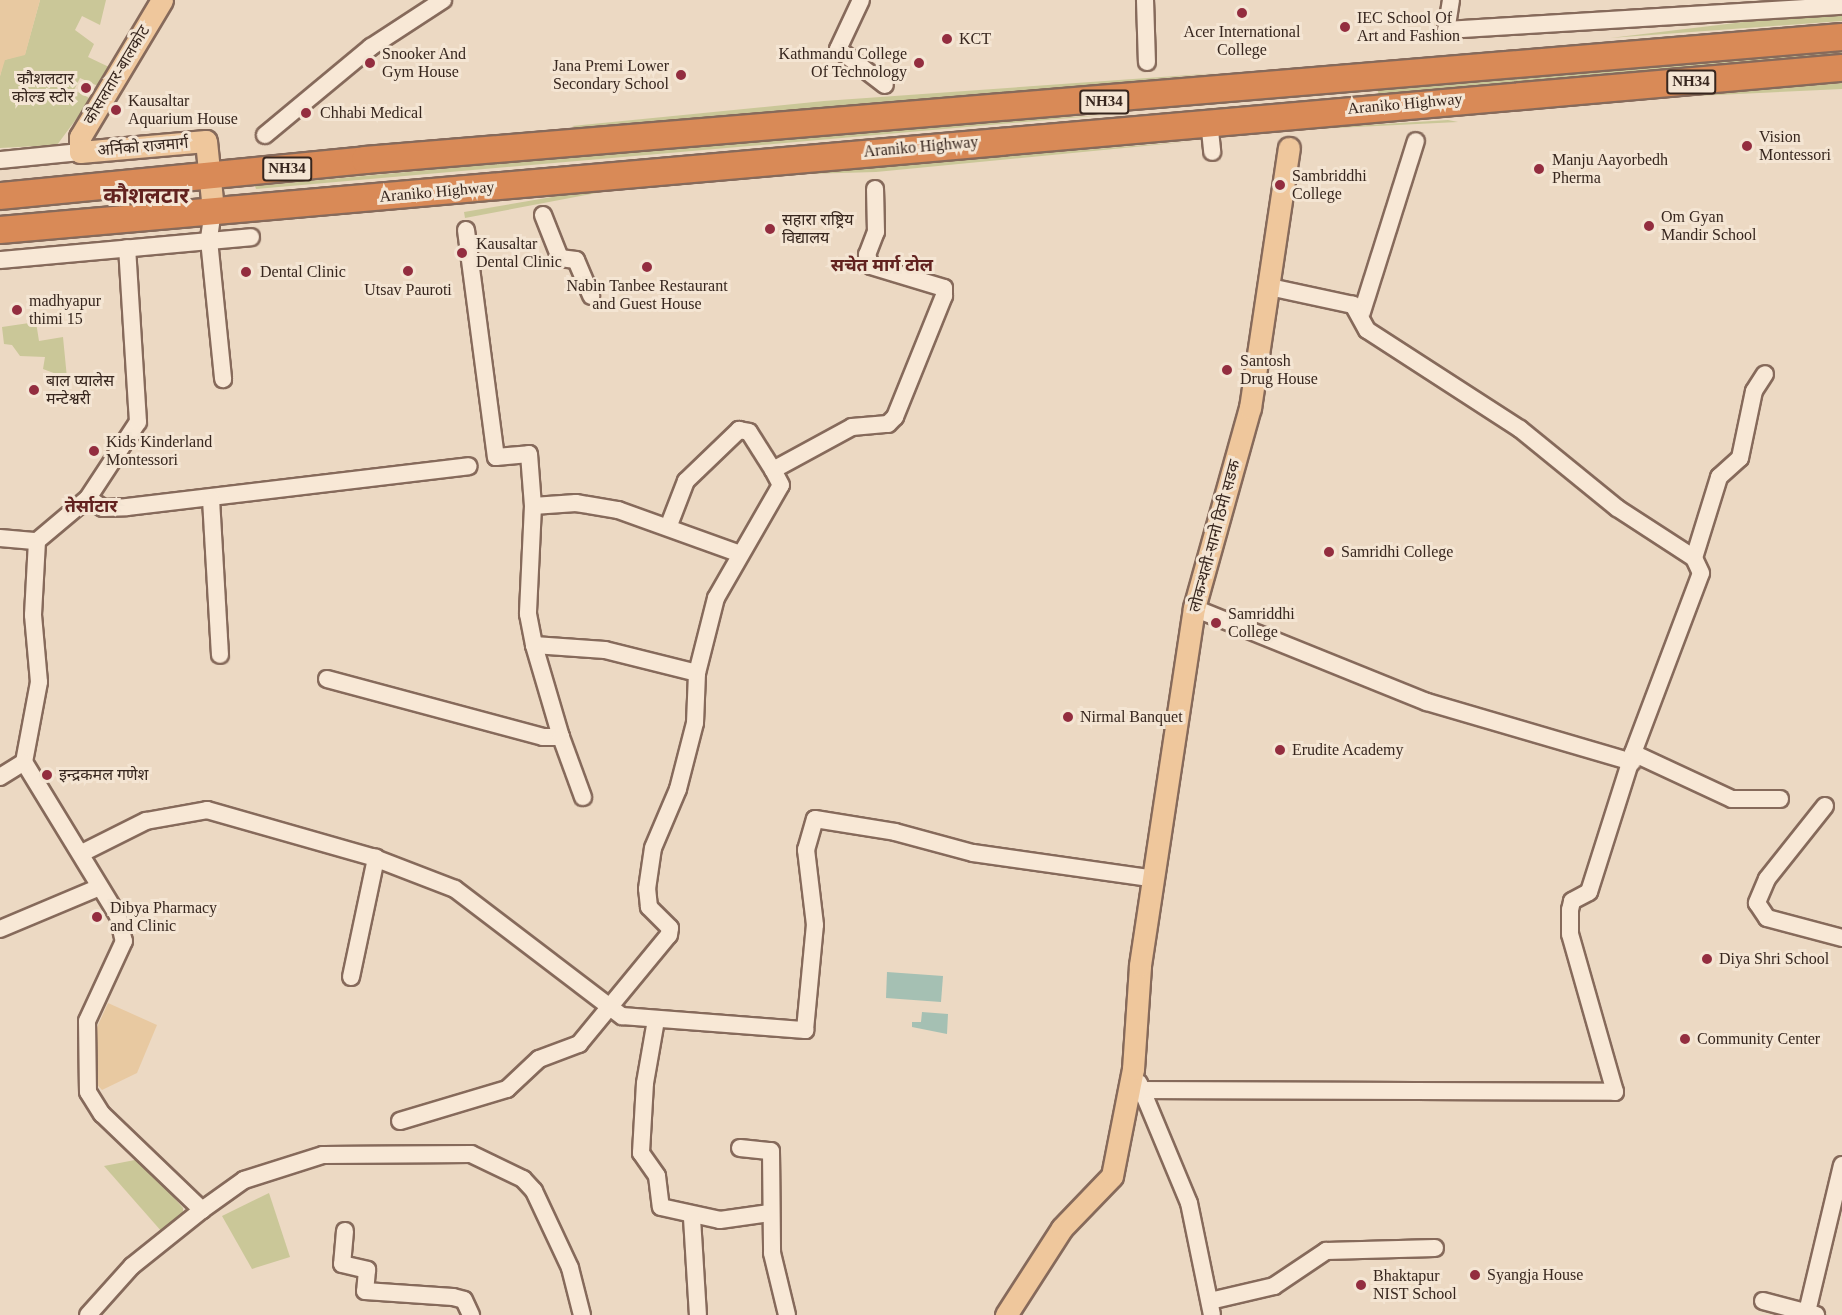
<!DOCTYPE html>
<html>
<head>
<meta charset="utf-8">
<style>
  body { margin:0 }
  #map { position:relative; width:1842px; height:1315px; overflow:hidden; background:#ecd9c3; font-family:"Times New Roman","Noto Sans Devanagari",serif }
  div>[style] { position:absolute }
  [style*='--x'] { left:calc(var(--x)*1px); top:calc(var(--y)*1px); width:calc(var(--w)*1px); rotate:calc(var(--a)*1deg) }
  .green>* { inset:0; background:#cac798 }
  .sand>* { inset:0; background:#e8c9a1 }
  .water>* { inset:0; background:#a5c0b3 }
  .roads { filter:drop-shadow(2px 0 #866a5b) drop-shadow(-2px 0 #866a5b) drop-shadow(0 2px #866a5b) drop-shadow(0 -2px #866a5b) }
  .minor>* { height:16px; margin:-8px; padding:0 8px; transform-origin:8px; border-radius:8px; background:#f8e8d6 }
  .major>* { height:21px; margin:-10.5px; padding:0 10.5px; transform-origin:10.5px; border-radius:10.5px; background:#efc79c }
  .highway>* { height:26px; margin:-13px; padding:0 13px; transform-origin:13px; border-radius:13px; background:#d98a57 }
  .dots>* { width:16px; height:16px; translate:-50% -50%; box-sizing:border-box; border:3px solid #f4e5d3; border-radius:50% }
  span { translate:-50% -50%; white-space:nowrap; text-align:center; line-height:1.15; -webkit-text-stroke:6px #f4e5d3; paint-order:stroke }
  .shield-label span { padding:2px 4px; background:#f4e5d3; border:2px solid; border-radius:4px; -webkit-text-stroke-width:0 }
  .shield-label { font-size:15px; color:#37261e; font-weight:700 }
  .poi-label { font-size:16px; color:#37261e }
  .left { translate:0 -50%; text-align:left }
  .right { translate:-100% -50%; text-align:right }
  .street-label { font-size:16px; color:#37261e }
  .neighbourhood-label { font-size:18px; color:#62221f; font-weight:700 }
  .district-label { font-size:22px; color:#62221f; font-weight:700 }
</style>
</head>
<body>
<div id="map">
  <div class="green">
    <div style="clip-path:polygon(40px 0,106px 0,100px 25px,82px 16px,75px 30px,94px 44px,88px 57px,109px 67px,98px 86px,80px 78px,74px 90px,91px 99px,57px 145px,0 148px,0 76px,4px 60px,25px 54px)"></div>
    <div style="clip-path:polygon(1842px 16px,1842px 21px,1610px 38px,1777px 18px)"></div>
    <div style="clip-path:polygon(1842px 51px,1842px 58px,1379px 95px,1377px 88px)"></div>
    <div style="clip-path:polygon(1218px 73px,658px 125px,581px 130px,572px 126px,824px 101px)"></div>
    <div style="clip-path:polygon(1842px 83px,1842px 89px,1696px 96px,1805px 86px)"></div>
    <div style="clip-path:polygon(1105px 115px,256px 189px,255px 186px,896px 127px)"></div>
    <div style="clip-path:polygon(1448px 120px,1458px 122px,1237px 133px)"></div>
    <div style="clip-path:polygon(1196px 141px,876px 172px,772px 175px,607px 191px,465px 218px,464px 212px,605px 188px)"></div>
    <div style="clip-path:polygon(121px 196px,121px 199px,0 211px,0 204px)"></div>
    <div style="clip-path:polygon(36px 322px,39px 341px,63px 337px,67px 378px,43px 369px,45px 357px,20px 356px,12px 345px,4px 344px,2px 327px)"></div>
    <div style="clip-path:polygon(140px 1159px,183px 1208px,183px 1217px,162px 1232px,104px 1166px)"></div>
    <div style="clip-path:polygon(269px 1193px,290px 1257px,252px 1269px,222px 1216px)"></div>
  </div>
  <div class="sand">
    <div style="clip-path:polygon(0 0,40px 0,25px 55px,5px 60px,0 76px)"></div>
    <div style="clip-path:polygon(108px 1003px,157px 1025px,137px 1073px,102px 1090px,92px 1079px,94px 1034px)"></div>
  </div>
  <div class="water">
    <div style="clip-path:polygon(887px 972px,943px 976px,941px 1002px,886px 998px)"></div>
    <div style="clip-path:polygon(922px 1012px,948px 1014px,947px 1034px,912px 1027px,912px 1022px,921px 1022px)"></div>
  </div>
  <div class="roads">
    <div class="minor">
      <div style="--x:861;--y:0;--w:54;--a:115.1"></div>
      <div style="--x:838;--y:49;--w:59;--a:37.5"></div>
      <div style="--x:1145;--y:0;--w:62;--a:88.2"></div>
      <div style="--x:1451;--y:0;--w:30;--a:99"></div>
      <div style="--x:1446;--y:30;--w:397;--a:-3.5"></div>
      <div style="--x:1209;--y:121;--w:31;--a:84"></div>
      <div style="--x:265;--y:135;--w:138;--a:-39.7"></div>
      <div style="--x:371;--y:47;--w:86;--a:-33.1"></div>
      <div style="--x:0;--y:160;--w:80;--a:-5.7"></div>
      <div style="--x:213;--y:210;--w:30;--a:98"></div>
      <div style="--x:209;--y:240;--w:140;--a:84.2"></div>
      <div style="--x:543;--y:215;--w:46;--a:68.4"></div>
      <div style="--x:560;--y:258;--w:16;--a:7"></div>
      <div style="--x:576;--y:260;--w:39;--a:67"></div>
      <div style="--x:466;--y:230;--w:229;--a:82.5"></div>
      <div style="--x:496;--y:457;--w:33;--a:-5"></div>
      <div style="--x:529;--y:454;--w:52;--a:85.6"></div>
      <div style="--x:533;--y:506;--w:108;--a:92.7"></div>
      <div style="--x:528;--y:614;--w:32;--a:79"></div>
      <div style="--x:534;--y:645;--w:71;--a:4"></div>
      <div style="--x:605;--y:650;--w:95;--a:14"></div>
      <div style="--x:697;--y:673;--w:77;--a:-75.8"></div>
      <div style="--x:716;--y:598;--w:130;--a:-60.1"></div>
      <div style="--x:781;--y:485;--w:17;--a:-118"></div>
      <div style="--x:773;--y:470;--w:90;--a:-28.6"></div>
      <div style="--x:852;--y:427;--w:36;--a:-5"></div>
      <div style="--x:888;--y:424;--w:10;--a:-45"></div>
      <div style="--x:895;--y:417;--w:131;--a:-68"></div>
      <div style="--x:944;--y:296;--w:8;--a:-90"></div>
      <div style="--x:944;--y:288;--w:76;--a:-163.2"></div>
      <div style="--x:871;--y:266;--w:12;--a:-110"></div>
      <div style="--x:867;--y:255;--w:25;--a:-69"></div>
      <div style="--x:876;--y:232;--w:43;--a:-91.3"></div>
      <div style="--x:0;--y:260;--w:252;--a:-5.2"></div>
      <div style="--x:1362;--y:312;--w:179;--a:-72.5"></div>
      <div style="--x:88;--y:498;--w:18;--a:34"></div>
      <div style="--x:103;--y:508;--w:24;--a:-2"></div>
      <div style="--x:127;--y:507;--w:344;--a:-6.8"></div>
      <div style="--x:211;--y:499;--w:156;--a:86.7"></div>
      <div style="--x:533;--y:506;--w:43;--a:-4"></div>
      <div style="--x:576;--y:503;--w:43;--a:9.5"></div>
      <div style="--x:618;--y:510;--w:130;--a:19.8"></div>
      <div style="--x:669;--y:525;--w:47;--a:-68.9"></div>
      <div style="--x:686;--y:481;--w:74;--a:-43.9"></div>
      <div style="--x:739;--y:430;--w:10;--a:11"></div>
      <div style="--x:749;--y:432;--w:45;--a:57.7"></div>
      <div style="--x:0;--y:538;--w:37;--a:5"></div>
      <div style="--x:37;--y:541;--w:74;--a:93.1"></div>
      <div style="--x:33;--y:615;--w:67;--a:84.9"></div>
      <div style="--x:39;--y:682;--w:81;--a:100.6"></div>
      <div style="--x:24;--y:762;--w:180;--a:58.6"></div>
      <div style="--x:118;--y:916;--w:26;--a:77"></div>
      <div style="--x:124;--y:941;--w:88;--a:114.8"></div>
      <div style="--x:87;--y:1021;--w:71;--a:89.2"></div>
      <div style="--x:88;--y:1092;--w:26;--a:58"></div>
      <div style="--x:102;--y:1114;--w:139;--a:43.8"></div>
      <div style="--x:202;--y:1210;--w:90;--a:141.3"></div>
      <div style="--x:132;--y:1266;--w:66;--a:131.9"></div>
      <div style="--x:37;--y:541;--w:67;--a:-40.1"></div>
      <div style="--x:88;--y:498;--w:91;--a:-56.7"></div>
      <div style="--x:138;--y:422;--w:174;--a:-93.6"></div>
      <div style="--x:1694;--y:558;--w:85;--a:-72.8"></div>
      <div style="--x:1719;--y:477;--w:28;--a:-42"></div>
      <div style="--x:1740;--y:458;--w:68;--a:-78.2"></div>
      <div style="--x:1754;--y:391;--w:20;--a:-57"></div>
      <div style="--x:1194;--y:608;--w:251;--a:22"></div>
      <div style="--x:1427;--y:702;--w:214;--a:16.3"></div>
      <div style="--x:327;--y:679;--w:224;--a:15"></div>
      <div style="--x:543;--y:737;--w:18;--a:0"></div>
      <div style="--x:561;--y:737;--w:96;--a:-106.4"></div>
      <div style="--x:561;--y:737;--w:64;--a:69.9"></div>
      <div style="--x:1633;--y:753;--w:109;--a:24.9"></div>
      <div style="--x:1732;--y:799;--w:48;--a:0"></div>
      <div style="--x:0;--y:777;--w:28;--a:-32"></div>
      <div style="--x:1825;--y:806;--w:93;--a:128.5"></div>
      <div style="--x:1767;--y:879;--w:26;--a:113"></div>
      <div style="--x:1757;--y:903;--w:18;--a:56"></div>
      <div style="--x:1767;--y:918;--w:78;--a:14.9"></div>
      <div style="--x:82;--y:853;--w:72;--a:-26.6"></div>
      <div style="--x:146;--y:821;--w:62;--a:-10.2"></div>
      <div style="--x:207;--y:810;--w:172;--a:15.9"></div>
      <div style="--x:372;--y:857;--w:89;--a:21.1"></div>
      <div style="--x:455;--y:889;--w:210;--a:37.3"></div>
      <div style="--x:622;--y:1016;--w:184;--a:4.4"></div>
      <div style="--x:805;--y:1030;--w:105;--a:-84.6"></div>
      <div style="--x:815;--y:925;--w:76;--a:-96.8"></div>
      <div style="--x:806;--y:850;--w:32;--a:-74"></div>
      <div style="--x:815;--y:819;--w:81;--a:9.2"></div>
      <div style="--x:895;--y:832;--w:81;--a:15.1"></div>
      <div style="--x:973;--y:853;--w:184;--a:8.1"></div>
      <div style="--x:0;--y:929;--w:108;--a:-22.8"></div>
      <div style="--x:351;--y:977;--w:122;--a:-78.1"></div>
      <div style="--x:656;--y:1020;--w:64;--a:99.9"></div>
      <div style="--x:645;--y:1083;--w:70;--a:93.3"></div>
      <div style="--x:641;--y:1153;--w:28;--a:55"></div>
      <div style="--x:657;--y:1176;--w:31;--a:83"></div>
      <div style="--x:661;--y:1207;--w:60;--a:12.4"></div>
      <div style="--x:720;--y:1220;--w:50;--a:-8"></div>
      <div style="--x:1139;--y:1083;--w:130;--a:67.4"></div>
      <div style="--x:1189;--y:1203;--w:114;--a:78.4"></div>
      <div style="--x:1144;--y:1090;--w:471;--a:0.2"></div>
      <div style="--x:1615;--y:1092;--w:164;--a:-105.9"></div>
      <div style="--x:1570;--y:934;--w:24;--a:-90"></div>
      <div style="--x:1570;--y:910;--w:9;--a:-77"></div>
      <div style="--x:1572;--y:901;--w:19;--a:-28"></div>
      <div style="--x:1589;--y:892;--w:146;--a:-72.4"></div>
      <div style="--x:1633;--y:753;--w:192;--a:-69.3"></div>
      <div style="--x:1701;--y:573;--w:17;--a:-115"></div>
      <div style="--x:1694;--y:558;--w:92;--a:-147"></div>
      <div style="--x:1617;--y:508;--w:125;--a:-140.8"></div>
      <div style="--x:1520;--y:429;--w:182;--a:-147.1"></div>
      <div style="--x:1367;--y:330;--w:29;--a:-119"></div>
      <div style="--x:1353;--y:305;--w:85;--a:-167.8"></div>
      <div style="--x:400;--y:1121;--w:112;--a:-16.7"></div>
      <div style="--x:507;--y:1089;--w:44;--a:-43.2"></div>
      <div style="--x:539;--y:1059;--w:43;--a:-20.6"></div>
      <div style="--x:579;--y:1044;--w:141;--a:-50.5"></div>
      <div style="--x:669;--y:935;--w:7;--a:-82"></div>
      <div style="--x:670;--y:928;--w:30;--a:-135"></div>
      <div style="--x:649;--y:907;--w:18;--a:-96"></div>
      <div style="--x:647;--y:889;--w:41;--a:-81.7"></div>
      <div style="--x:653;--y:848;--w:64;--a:-67"></div>
      <div style="--x:678;--y:789;--w:68;--a:-75.6"></div>
      <div style="--x:695;--y:723;--w:50;--a:-87.7"></div>
      <div style="--x:740;--y:1148;--w:31;--a:6"></div>
      <div style="--x:771;--y:1151;--w:102;--a:89.4"></div>
      <div style="--x:772;--y:1253;--w:64;--a:76.4"></div>
      <div style="--x:202;--y:1210;--w:52;--a:-35.5"></div>
      <div style="--x:244;--y:1180;--w:83;--a:-17.6"></div>
      <div style="--x:323;--y:1155;--w:148;--a:-0.4"></div>
      <div style="--x:471;--y:1154;--w:58;--a:25.7"></div>
      <div style="--x:523;--y:1179;--w:16;--a:47"></div>
      <div style="--x:534;--y:1191;--w:85;--a:64.9"></div>
      <div style="--x:570;--y:1268;--w:49;--a:75.7"></div>
      <div style="--x:692;--y:1218;--w:97;--a:86.5"></div>
      <div style="--x:345;--y:1231;--w:33;--a:95"></div>
      <div style="--x:342;--y:1264;--w:26;--a:13"></div>
      <div style="--x:367;--y:1270;--w:21;--a:95"></div>
      <div style="--x:365;--y:1291;--w:88;--a:3.9"></div>
      <div style="--x:453;--y:1297;--w:11;--a:15"></div>
      <div style="--x:464;--y:1300;--w:17;--a:65"></div>
      <div style="--x:1210;--y:1301;--w:66;--a:-13.2"></div>
      <div style="--x:1274;--y:1286;--w:63;--a:-33.9"></div>
      <div style="--x:1326;--y:1251;--w:109;--a:-1.6"></div>
      <div style="--x:1763;--y:1301;--w:55;--a:14.8"></div>
      <div style="--x:1807;--y:1312;--w:151;--a:-76.6"></div>
    </div>
    <div class="major">
      <div style="--x:162;--y:0;--w:160;--a:120.9"></div>
      <div style="--x:80;--y:137;--w:15;--a:90"></div>
      <div style="--x:80;--y:152;--w:126;--a:-5"></div>
      <div style="--x:206;--y:141;--w:69;--a:84.2"></div>
      <div style="--x:1006;--y:1315;--w:103;--a:-57.2"></div>
      <div style="--x:1062;--y:1228;--w:72;--a:-46.1"></div>
      <div style="--x:1112;--y:1176;--w:109;--a:-78.9"></div>
      <div style="--x:1133;--y:1069;--w:104;--a:-86.1"></div>
      <div style="--x:1140;--y:965;--w:361;--a:-81.4"></div>
      <div style="--x:1194;--y:608;--w:208;--a:-74.4"></div>
      <div style="--x:1250;--y:408;--w:263;--a:-81.5"></div>
    </div>
    <div class="highway">
      <div style="--x:0;--y:196;--w:367;--a:-5.6"></div>
      <div style="--x:365;--y:160;--w:1482;--a:-4.76"></div>
      <div style="--x:0;--y:230;--w:1849;--a:-5.03"></div>
    </div>
  </div>
  <div class="dots">
    <div style="left:1242px;top:13px;background:#932d3f"></div>
    <div style="left:1345px;top:27px;background:#932d3f"></div>
    <div style="left:947px;top:39px;background:#932d3f"></div>
    <div style="left:370px;top:63px;background:#932d3f"></div>
    <div style="left:919px;top:63px;background:#932d3f"></div>
    <div style="left:681px;top:75px;background:#932d3f"></div>
    <div style="left:86px;top:88px;background:#932d3f"></div>
    <div style="left:116px;top:110px;background:#932d3f"></div>
    <div style="left:306px;top:113px;background:#932d3f"></div>
    <div style="left:1747px;top:146px;background:#932d3f"></div>
    <div style="left:1539px;top:169px;background:#932d3f"></div>
    <div style="left:1280px;top:185px;background:#932d3f"></div>
    <div style="left:1649px;top:226px;background:#932d3f"></div>
    <div style="left:770px;top:229px;background:#932d3f"></div>
    <div style="left:462px;top:253px;background:#932d3f"></div>
    <div style="left:647px;top:267px;background:#932d3f"></div>
    <div style="left:408px;top:271px;background:#932d3f"></div>
    <div style="left:246px;top:272px;background:#932d3f"></div>
    <div style="left:17px;top:310px;background:#932d3f"></div>
    <div style="left:1227px;top:370px;background:#932d3f"></div>
    <div style="left:34px;top:390px;background:#932d3f"></div>
    <div style="left:94px;top:451px;background:#932d3f"></div>
    <div style="left:1329px;top:552px;background:#932d3f"></div>
    <div style="left:1216px;top:623px;background:#932d3f"></div>
    <div style="left:1068px;top:717px;background:#932d3f"></div>
    <div style="left:1280px;top:750px;background:#932d3f"></div>
    <div style="left:47px;top:775px;background:#932d3f"></div>
    <div style="left:97px;top:917px;background:#932d3f"></div>
    <div style="left:1707px;top:959px;background:#932d3f"></div>
    <div style="left:1685px;top:1039px;background:#932d3f"></div>
    <div style="left:1475px;top:1275px;background:#932d3f"></div>
    <div style="left:1361px;top:1285px;background:#932d3f"></div>
  </div>
  <div class="shield-label">
    <span style="left:1691px;top:82px">NH34</span>
    <span style="left:1104px;top:102px">NH34</span>
    <span style="left:287px;top:169px">NH34</span>
  </div>
  <div class="poi-label">
    <span class="left" style="left:1357px;top:27px">IEC School Of<br>Art and Fashion</span>
    <span style="left:1242px;top:41px">Acer International<br>College</span>
    <span class="left" style="left:959px;top:39px">KCT</span>
    <span class="left" style="left:382px;top:63px">Snooker And<br>Gym House</span>
    <span class="right" style="left:907px;top:63px">Kathmandu College<br>Of Technology</span>
    <span class="right" style="left:669px;top:75px">Jana Premi Lower<br>Secondary School</span>
    <span class="right" style="left:74px;top:88px">कौशलटार<br>कोल्ड स्टोर</span>
    <span class="left" style="left:128px;top:110px">Kausaltar<br>Aquarium House</span>
    <span class="left" style="left:320px;top:113px">Chhabi Medical</span>
    <span class="left" style="left:1759px;top:146px">Vision<br>Montessori</span>
    <span class="left" style="left:1552px;top:169px">Manju Aayorbedh<br>Pherma</span>
    <span class="left" style="left:1292px;top:185px">Sambriddhi<br>College</span>
    <span class="left" style="left:1661px;top:226px">Om Gyan<br>Mandir School</span>
    <span class="left" style="left:782px;top:229px">सहारा राष्ट्रिय<br>विद्यालय</span>
    <span class="left" style="left:476px;top:253px">Kausaltar<br>Dental Clinic</span>
    <span class="left" style="left:260px;top:272px">Dental Clinic</span>
    <span style="left:647px;top:295px">Nabin Tanbee Restaurant<br>and Guest House</span>
    <span style="left:408px;top:290px">Utsav Pauroti</span>
    <span class="left" style="left:29px;top:310px">madhyapur<br>thimi 15</span>
    <span class="left" style="left:1240px;top:370px">Santosh<br>Drug House</span>
    <span class="left" style="left:46px;top:390px">बाल प्यालेस<br>मन्टेश्वरी</span>
    <span class="left" style="left:106px;top:451px">Kids Kinderland<br>Montessori</span>
    <span class="left" style="left:1341px;top:552px">Samridhi College</span>
    <span class="left" style="left:1228px;top:623px">Samriddhi<br>College</span>
    <span class="left" style="left:1080px;top:717px">Nirmal Banquet</span>
    <span class="left" style="left:1292px;top:750px">Erudite Academy</span>
    <span class="left" style="left:59px;top:775px">इन्द्रकमल गणेश</span>
    <span class="left" style="left:110px;top:917px">Dibya Pharmacy<br>and Clinic</span>
    <span class="left" style="left:1719px;top:959px">Diya Shri School</span>
    <span class="left" style="left:1697px;top:1039px">Community Center</span>
    <span class="left" style="left:1487px;top:1275px">Syangja House</span>
    <span class="left" style="left:1373px;top:1285px">Bhaktapur<br>NIST School</span>
  </div>
  <div class="street-label">
    <span style="left:117px;top:75px;rotate:-59deg">कौसलतार-बालकोट</span>
    <span style="left:1405px;top:104px;rotate:-5deg">Araniko Highway</span>
    <span style="left:143px;top:147px;rotate:-5deg">अर्निको राजमार्ग</span>
    <span style="left:921px;top:147px;rotate:-5deg">Araniko Highway</span>
    <span style="left:437px;top:192px;rotate:-5deg">Araniko Highway</span>
    <span style="left:1215px;top:536px;rotate:-75deg">लोकन्थली-सानो ठिमी सडक</span>
  </div>
  <div class="neighbourhood-label">
    <span style="left:882px;top:265px">सचेत मार्ग टोल</span>
    <span style="left:91px;top:506px">तेर्साटार</span>
  </div>
  <div class="district-label">
    <span style="left:146px;top:196px">कौशलटार</span>
  </div>
</div>
</body>
</html>
